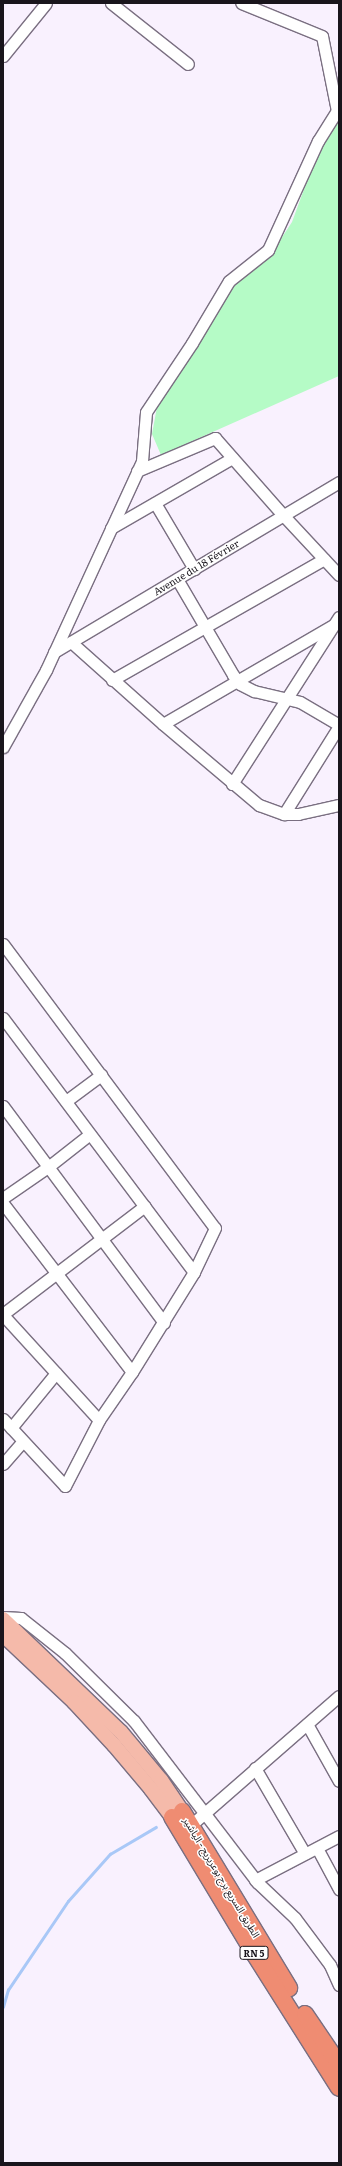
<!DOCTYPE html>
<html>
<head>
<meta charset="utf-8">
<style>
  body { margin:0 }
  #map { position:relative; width:342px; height:2166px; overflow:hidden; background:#f9f1fe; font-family:Literata,"Noto Sans Arabic",serif }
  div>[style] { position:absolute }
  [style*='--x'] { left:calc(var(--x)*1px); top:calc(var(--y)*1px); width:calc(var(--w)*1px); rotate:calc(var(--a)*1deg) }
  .green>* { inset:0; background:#b5fbc6 }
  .stream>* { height:2.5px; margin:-1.25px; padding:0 1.25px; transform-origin:1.25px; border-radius:1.25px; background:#a9c8f7 }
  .roads { filter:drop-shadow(1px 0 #7a6f81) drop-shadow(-1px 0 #7a6f81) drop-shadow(0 1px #7a6f81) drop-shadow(0 -1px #7a6f81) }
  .minor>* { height:11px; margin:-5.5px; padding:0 5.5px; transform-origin:5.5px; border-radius:5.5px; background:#fff }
  .major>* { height:14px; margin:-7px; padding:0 7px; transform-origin:7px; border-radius:7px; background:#f5baaa }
  .highway>* { height:16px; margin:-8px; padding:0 8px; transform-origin:8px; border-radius:8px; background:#ef8c72 }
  span { translate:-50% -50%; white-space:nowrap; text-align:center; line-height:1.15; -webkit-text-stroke:3px #fff; paint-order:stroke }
  .shield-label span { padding:1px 3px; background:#fff; border:1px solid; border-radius:3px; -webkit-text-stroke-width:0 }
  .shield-label { font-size:9px; color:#19151c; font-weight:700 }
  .street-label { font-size:10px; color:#19151c }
  .frame { position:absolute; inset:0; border:4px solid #19151c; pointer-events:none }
</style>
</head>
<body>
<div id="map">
  <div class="green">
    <div style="clip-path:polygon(335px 120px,339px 120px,339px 376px,161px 455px,152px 434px,157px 407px,232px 286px,258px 267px,273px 251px,292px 222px,318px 151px)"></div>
  </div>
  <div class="stream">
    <div style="--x:3;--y:2007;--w:18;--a:-74"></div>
    <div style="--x:8;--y:1990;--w:107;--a:-56"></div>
    <div style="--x:68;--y:1901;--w:63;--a:-48.2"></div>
    <div style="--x:110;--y:1854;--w:53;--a:-30.4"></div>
  </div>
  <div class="roads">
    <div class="minor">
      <div style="--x:111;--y:3;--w:98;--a:38.4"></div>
      <div style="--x:3;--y:56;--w:68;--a:-50.9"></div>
      <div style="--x:137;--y:471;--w:85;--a:-22.9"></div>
      <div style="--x:215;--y:438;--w:103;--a:48.6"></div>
      <div style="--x:283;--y:515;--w:82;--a:47"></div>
      <div style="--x:155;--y:503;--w:77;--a:59.4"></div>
      <div style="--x:111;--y:528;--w:140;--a:-30"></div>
      <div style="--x:177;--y:579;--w:111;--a:59.7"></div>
      <div style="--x:233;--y:675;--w:11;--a:52"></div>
      <div style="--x:240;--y:684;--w:16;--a:27"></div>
      <div style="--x:254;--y:691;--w:47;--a:13.4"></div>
      <div style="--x:300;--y:702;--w:45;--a:30.5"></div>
      <div style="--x:71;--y:642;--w:123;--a:41.7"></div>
      <div style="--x:163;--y:724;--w:126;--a:40.2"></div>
      <div style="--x:259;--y:805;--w:27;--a:20"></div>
      <div style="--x:284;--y:814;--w:14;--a:0"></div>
      <div style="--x:298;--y:814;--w:42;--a:-12.4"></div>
      <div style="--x:54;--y:652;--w:332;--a:-30.8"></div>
      <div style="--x:112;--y:680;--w:244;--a:-29.7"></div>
      <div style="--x:163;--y:724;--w:199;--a:-30.2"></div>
      <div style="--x:3;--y:747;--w:88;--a:-60.8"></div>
      <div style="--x:46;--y:670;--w:230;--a:-65.3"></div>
      <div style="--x:142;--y:461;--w:49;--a:-85.3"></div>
      <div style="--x:146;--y:412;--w:83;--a:-56.3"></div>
      <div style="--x:192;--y:343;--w:72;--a:-59.2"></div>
      <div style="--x:229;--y:281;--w:50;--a:-38.5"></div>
      <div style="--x:268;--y:250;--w:120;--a:-65.4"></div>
      <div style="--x:318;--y:141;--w:36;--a:-58"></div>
      <div style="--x:337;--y:111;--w:76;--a:-101.3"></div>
      <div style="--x:322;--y:36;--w:87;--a:-157.8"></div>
      <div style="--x:232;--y:784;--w:198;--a:-57.4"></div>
      <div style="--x:284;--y:814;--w:104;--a:-58"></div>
      <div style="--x:3;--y:944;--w:354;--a:53.3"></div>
      <div style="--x:215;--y:1228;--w:49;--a:115.5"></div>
      <div style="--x:3;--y:1018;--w:318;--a:53.1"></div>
      <div style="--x:194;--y:1272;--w:118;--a:121.8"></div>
      <div style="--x:132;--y:1372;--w:213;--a:-127.4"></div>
      <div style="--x:66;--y:1101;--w:44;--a:-36.6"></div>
      <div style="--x:3;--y:1106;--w:270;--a:53.4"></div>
      <div style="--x:3;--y:1198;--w:55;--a:-34.6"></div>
      <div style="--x:48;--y:1167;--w:53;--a:-38.2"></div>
      <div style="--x:3;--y:1314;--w:178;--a:-37.3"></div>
      <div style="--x:3;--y:1315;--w:142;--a:47.6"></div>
      <div style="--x:3;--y:1419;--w:91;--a:47.2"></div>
      <div style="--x:65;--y:1486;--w:74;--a:-62.7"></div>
      <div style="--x:99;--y:1420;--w:58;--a:-55.5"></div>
      <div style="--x:11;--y:1428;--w:71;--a:-50.7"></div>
      <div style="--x:3;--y:1464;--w:30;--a:-49"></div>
      <div style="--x:3;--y:1617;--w:18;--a:3"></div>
      <div style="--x:21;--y:1618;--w:56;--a:38.5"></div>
      <div style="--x:65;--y:1653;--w:97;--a:44.6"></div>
      <div style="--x:134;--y:1721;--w:203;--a:52.6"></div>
      <div style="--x:257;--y:1882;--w:52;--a:43.5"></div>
      <div style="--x:295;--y:1918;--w:59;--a:53.3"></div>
      <div style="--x:330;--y:1965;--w:22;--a:66"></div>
      <div style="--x:307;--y:1724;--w:65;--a:60.7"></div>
      <div style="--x:255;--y:1768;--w:99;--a:59.8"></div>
      <div style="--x:191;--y:1825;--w:196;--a:-41.1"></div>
      <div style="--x:317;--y:1848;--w:47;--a:61.8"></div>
      <div style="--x:255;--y:1880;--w:95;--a:-27.6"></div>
    </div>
    <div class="major">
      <div style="--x:3;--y:1619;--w:163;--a:43.8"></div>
      <div style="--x:121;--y:1732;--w:62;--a:50.2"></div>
      <div style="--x:161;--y:1780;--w:37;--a:56"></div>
      <div style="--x:3;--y:1635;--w:98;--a:43.3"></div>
      <div style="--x:74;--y:1702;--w:59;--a:47.1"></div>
      <div style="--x:114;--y:1745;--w:57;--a:49.9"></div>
      <div style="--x:151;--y:1789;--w:35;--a:53"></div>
    </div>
    <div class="highway">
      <div style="--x:182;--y:1811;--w:207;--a:58.8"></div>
      <div style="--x:172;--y:1817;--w:161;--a:59"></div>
      <div style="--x:255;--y:1955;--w:157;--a:57.7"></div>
      <div style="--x:305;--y:2014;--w:60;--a:55.8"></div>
    </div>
  </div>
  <div class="shield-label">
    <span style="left:254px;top:1953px">RN 5</span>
  </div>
  <div class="street-label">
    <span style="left:196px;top:567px;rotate:-31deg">Avenue du 18 Février</span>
    <span style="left:222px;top:1877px;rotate:59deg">الطريق السريع برج بوعريريج - الياشير</span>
  </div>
  <div class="frame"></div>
</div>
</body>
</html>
